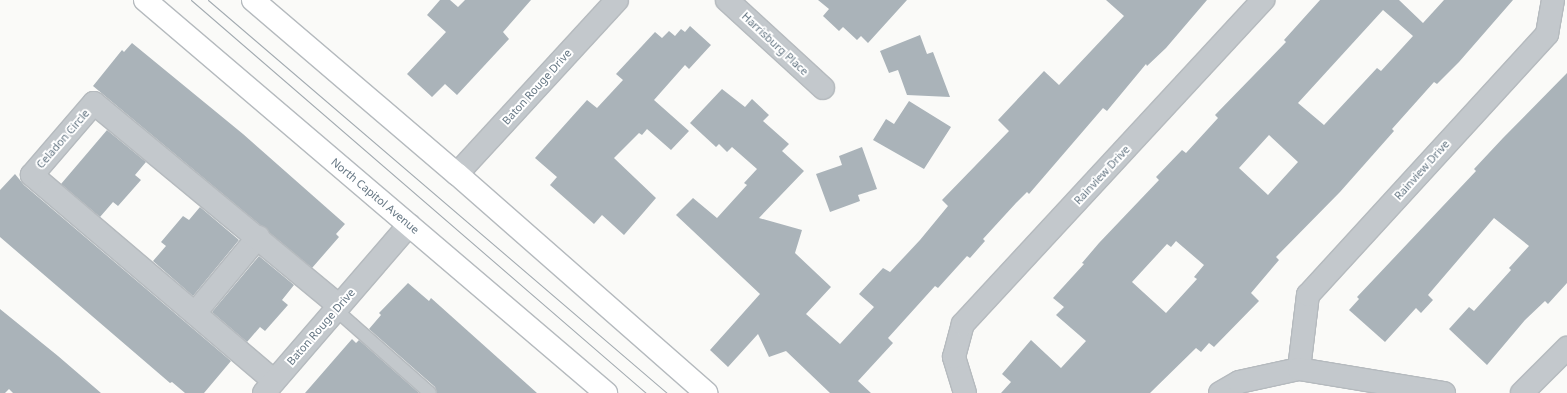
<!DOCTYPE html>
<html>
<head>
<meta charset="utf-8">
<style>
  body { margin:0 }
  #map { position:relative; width:1567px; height:393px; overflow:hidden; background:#fafaf8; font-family:"Noto Sans",sans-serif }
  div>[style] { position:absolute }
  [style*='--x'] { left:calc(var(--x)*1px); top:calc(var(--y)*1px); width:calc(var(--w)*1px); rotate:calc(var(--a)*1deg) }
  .building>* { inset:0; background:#aab3b9 }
  .roads { filter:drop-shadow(1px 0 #b5babe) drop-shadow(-1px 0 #b5babe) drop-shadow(0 1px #b5babe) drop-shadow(0 -1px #b5babe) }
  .service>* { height:12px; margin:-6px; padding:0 6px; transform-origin:6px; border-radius:6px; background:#c3c8cc }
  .minor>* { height:22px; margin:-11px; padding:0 11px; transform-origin:11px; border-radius:11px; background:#c3c8cc }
  .primary>* { height:22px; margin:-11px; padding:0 11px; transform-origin:11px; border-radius:11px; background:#fff }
  .tram>* { height:1px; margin:-0.5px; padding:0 0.5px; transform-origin:0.5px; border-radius:0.5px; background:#a2aab0 }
  span { translate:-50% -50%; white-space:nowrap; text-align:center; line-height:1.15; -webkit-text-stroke:4px #fff; paint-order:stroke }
  .street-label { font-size:11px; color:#657683 }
</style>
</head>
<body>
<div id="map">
  <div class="building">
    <div style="clip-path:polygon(440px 0,450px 0,458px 7px,465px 0,531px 0,503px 32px,509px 39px,457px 95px,445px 84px,432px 97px,407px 74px,446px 32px,427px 15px)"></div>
    <div style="clip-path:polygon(818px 0,907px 0,868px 43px,861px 36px,857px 40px,843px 27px,839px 31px,823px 16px,829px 9px)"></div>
    <div style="clip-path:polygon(1106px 0,1207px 0,1166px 48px,1147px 66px,1146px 64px,1107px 111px,1103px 108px,1029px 194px,1027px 192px,1016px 203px,983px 239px,985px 241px,970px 258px,967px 256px,938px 288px,935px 286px,888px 338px,893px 343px,858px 381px,871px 393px,830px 393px,786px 351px,769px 357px,758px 334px,728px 367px,710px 350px,760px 294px,676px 215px,693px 198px,717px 218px,747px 185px,744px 183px,757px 169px,732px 147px,727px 152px,719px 144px,716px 147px,690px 123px,722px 89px,745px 107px,752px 99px,769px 115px,763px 121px,789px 144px,782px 151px,804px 171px,759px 218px,802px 230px,795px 253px,831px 287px,806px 314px,840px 344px,874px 307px,859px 294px,883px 268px,890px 272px,920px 240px,948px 206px,942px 200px,1009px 131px,998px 120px,1044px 71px,1059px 85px,1124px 16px)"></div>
    <div style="clip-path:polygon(evenodd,1320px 0,1399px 0,1423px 23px,1444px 0,1513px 0,1459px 62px,1437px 84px,1434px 82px,1392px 129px,1394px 131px,1340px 192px,1276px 257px,1279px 260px,1251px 293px,1259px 301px,1214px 347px,1209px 343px,1201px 352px,1196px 348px,1150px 393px,1001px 393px,1011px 382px,1002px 374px,1031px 340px,1061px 368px,1086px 341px,1056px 315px,1064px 307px,1053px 298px,1084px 264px,1082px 263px,1099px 243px,1159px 180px,1156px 177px,1182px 150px,1186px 153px,1218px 118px,1215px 115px,1286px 42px,1284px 40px,1320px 0,1383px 10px,1413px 36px,1381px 71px,1377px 68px,1324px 125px,1298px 103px,1383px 10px,1320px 0,1269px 135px,1298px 162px,1268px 195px,1239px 168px,1269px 135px,1320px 0,1176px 241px,1204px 265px,1194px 277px,1197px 279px,1166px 313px,1132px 282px,1167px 244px,1171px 247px,1176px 241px)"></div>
    <div style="clip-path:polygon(690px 26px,711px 45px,689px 69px,685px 65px,654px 100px,689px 131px,671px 150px,647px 129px,642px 135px,639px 133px,614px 158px,656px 198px,624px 235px,602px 215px,594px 224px,550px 185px,557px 177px,535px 158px,587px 100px,597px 108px,623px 80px,616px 74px,655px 32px,662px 38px,669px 31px,675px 36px,681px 29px,685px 32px)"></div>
    <div style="clip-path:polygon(920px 35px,927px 54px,933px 52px,950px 97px,907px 95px,898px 70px,889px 73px,880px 51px)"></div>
    <div style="clip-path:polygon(132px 43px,243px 134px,345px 224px,336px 234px,339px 237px,312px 268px,93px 86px,122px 50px,124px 52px)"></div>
    <div style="clip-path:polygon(1567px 73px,1567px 283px,1548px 304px,1545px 301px,1525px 320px,1487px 365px,1449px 329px,1469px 307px,1474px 311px,1511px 270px,1509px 268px,1529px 246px,1494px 218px,1428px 295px,1433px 300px,1421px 313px,1416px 308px,1385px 342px,1349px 310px,1359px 299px,1357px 297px,1476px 171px,1474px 169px,1503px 138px)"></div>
    <div style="clip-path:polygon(909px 101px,951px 127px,924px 169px,873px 140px,886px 119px,894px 124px)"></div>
    <div style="clip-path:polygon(107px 130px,146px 162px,135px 175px,141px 180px,118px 206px,113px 202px,100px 217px,61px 184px)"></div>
    <div style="clip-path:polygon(862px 147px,877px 189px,858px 195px,860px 201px,830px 212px,816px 174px,842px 165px,839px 156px)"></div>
    <div style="clip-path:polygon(15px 174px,24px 185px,231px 361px,204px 393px,185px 393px,172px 382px,170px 383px,0 237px,0 190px)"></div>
    <div style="clip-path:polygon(200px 207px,239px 240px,193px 296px,153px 261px,166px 246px,161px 242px,183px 216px,189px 220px)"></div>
    <div style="clip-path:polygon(259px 256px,294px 285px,282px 300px,288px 305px,265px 331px,260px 327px,247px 342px,212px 312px)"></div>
    <div style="clip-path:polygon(408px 283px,429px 301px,431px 298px,537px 393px,437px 393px,435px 387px,369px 329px,381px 315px,379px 313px)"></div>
    <div style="clip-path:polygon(0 309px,58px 356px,101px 393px,13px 393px,9px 389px,5px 393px,0 393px)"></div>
    <div style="clip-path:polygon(352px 339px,356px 343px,359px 340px,419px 393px,305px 393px)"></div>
  </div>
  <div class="roads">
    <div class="service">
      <div style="--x:336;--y:310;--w:125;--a:41.4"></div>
    </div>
    <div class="minor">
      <div style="--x:727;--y:0;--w:130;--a:42.5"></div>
      <div style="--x:457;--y:174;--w:236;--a:-47.4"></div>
      <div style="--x:195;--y:313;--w:99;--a:-50.3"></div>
      <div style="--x:1299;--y:369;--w:75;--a:-83.1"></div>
      <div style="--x:1308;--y:295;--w:354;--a:-47.5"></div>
      <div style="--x:1547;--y:34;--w:35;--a:-80"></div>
      <div style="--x:274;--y:381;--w:318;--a:-139.6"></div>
      <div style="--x:32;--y:175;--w:95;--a:-49.3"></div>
      <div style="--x:94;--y:103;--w:318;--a:39.6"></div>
      <div style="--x:264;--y:393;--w:222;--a:-49.2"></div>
      <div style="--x:965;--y:393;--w:38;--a:-107"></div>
      <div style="--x:954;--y:357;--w:34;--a:-75"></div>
      <div style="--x:963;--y:324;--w:442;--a:-47.2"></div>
      <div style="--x:1220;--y:393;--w:22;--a:-30"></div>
      <div style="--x:1239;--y:382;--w:61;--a:-12.2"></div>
      <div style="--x:1299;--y:369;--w:147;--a:9.4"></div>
      <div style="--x:1522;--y:393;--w:64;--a:-45"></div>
    </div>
    <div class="primary">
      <div style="--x:145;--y:0;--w:606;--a:40.45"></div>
      <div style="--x:253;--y:0;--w:268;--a:40.5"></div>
      <div style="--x:457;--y:174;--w:332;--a:41.3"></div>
    </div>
  </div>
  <div class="tram">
    <div style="--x:191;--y:0;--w:601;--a:40.82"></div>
    <div style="--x:208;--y:0;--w:604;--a:40.57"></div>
  </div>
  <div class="street-label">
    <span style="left:775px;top:44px;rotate:43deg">Harrisburg Place</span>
    <span style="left:537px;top:87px;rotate:-48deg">Baton Rouge Drive</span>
    <span style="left:63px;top:139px;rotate:-49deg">Celadon Circle</span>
    <span style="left:1422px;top:170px;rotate:-48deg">Rainview Drive</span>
    <span style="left:1102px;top:175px;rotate:-47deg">Rainview Drive</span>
    <span style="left:375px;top:196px;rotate:40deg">North Capitol Avenue</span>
    <span style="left:321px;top:327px;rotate:-49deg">Baton Rouge Drive</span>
  </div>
</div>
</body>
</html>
